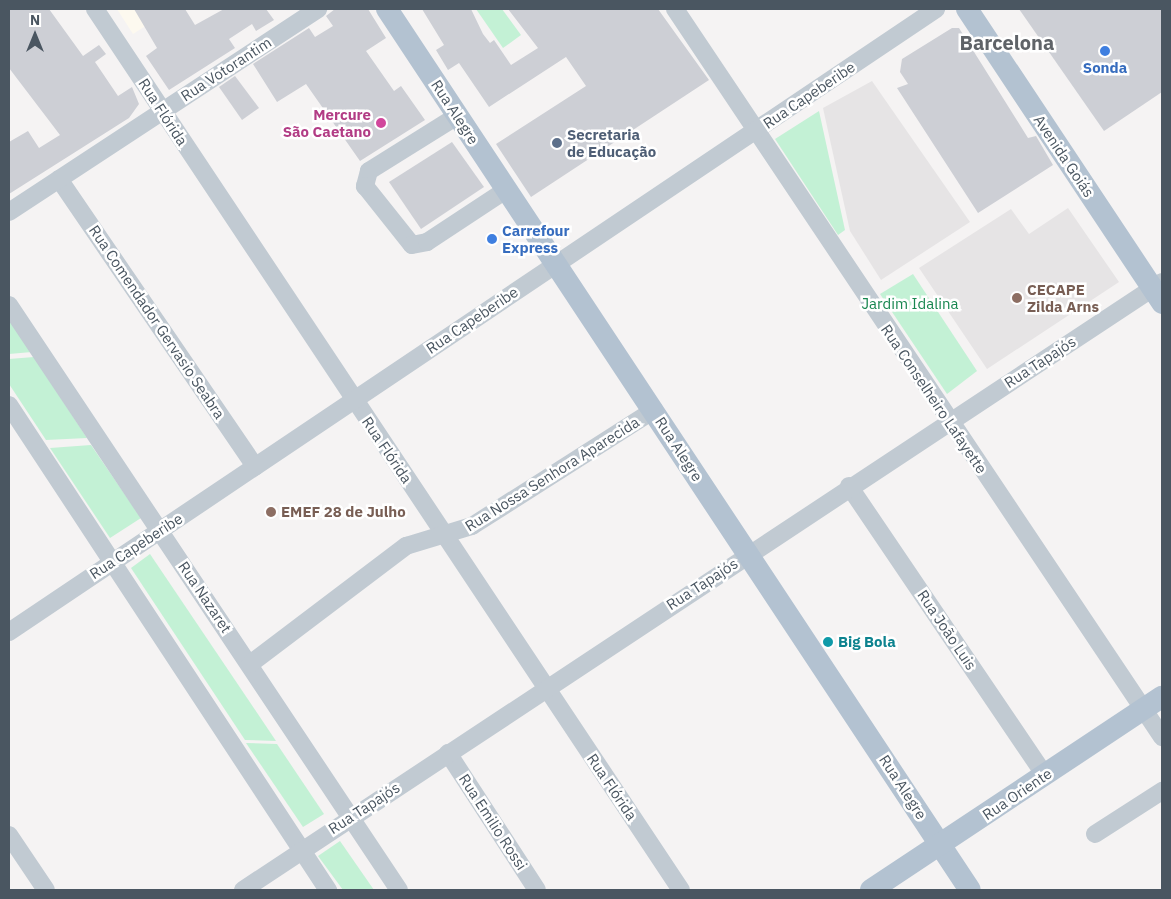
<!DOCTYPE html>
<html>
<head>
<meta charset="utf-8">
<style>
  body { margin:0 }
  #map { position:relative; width:1171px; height:899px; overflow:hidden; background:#f5f3f3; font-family:"IBM Plex Sans",sans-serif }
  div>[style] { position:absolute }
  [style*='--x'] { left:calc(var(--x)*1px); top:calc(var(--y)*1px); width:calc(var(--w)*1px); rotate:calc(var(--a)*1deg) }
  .commercial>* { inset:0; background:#fdf9ef }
  .education>* { inset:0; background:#e6e4e5 }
  .green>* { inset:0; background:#c3f1d5 }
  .building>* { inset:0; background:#cdcfd5 }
  .minor>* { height:18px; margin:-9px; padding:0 9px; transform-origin:9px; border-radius:9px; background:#c1cad2 }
  .major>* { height:22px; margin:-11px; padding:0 11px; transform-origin:11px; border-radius:11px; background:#b3c2d1 }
  .dots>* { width:14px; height:14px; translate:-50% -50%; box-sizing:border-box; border:2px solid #fff; border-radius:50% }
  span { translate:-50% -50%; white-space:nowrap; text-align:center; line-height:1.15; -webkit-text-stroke:5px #fff; paint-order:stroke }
  .shop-label { font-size:15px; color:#366cbe; font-weight:700 }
  .left { translate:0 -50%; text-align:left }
  .street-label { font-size:15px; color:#4a5661 }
  .hotel-label { font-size:15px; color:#b23c85; font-weight:700 }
  .right { translate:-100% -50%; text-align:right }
  .service-label { font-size:15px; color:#4e5e75; font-weight:700 }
  .education-label { font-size:15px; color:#785e54; font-weight:700 }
  .park-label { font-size:15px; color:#17864f }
  .culture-label { font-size:15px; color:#0d838f; font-weight:700 }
  .district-label { font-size:20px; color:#5f6368; font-weight:700 }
  .frame { position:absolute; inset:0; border:10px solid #4a5661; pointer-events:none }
  .north { position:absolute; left:10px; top:10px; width:50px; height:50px; -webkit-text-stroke:4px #fff; paint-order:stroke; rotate:0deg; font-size:14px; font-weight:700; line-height:20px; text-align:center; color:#4a5661 }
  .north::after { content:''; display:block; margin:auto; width:18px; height:22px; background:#4a5661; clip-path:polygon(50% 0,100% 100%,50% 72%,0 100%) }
</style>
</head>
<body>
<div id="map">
  <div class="commercial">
    <div style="clip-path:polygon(117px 9px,172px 9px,133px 34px)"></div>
  </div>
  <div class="education">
    <div style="clip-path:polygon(872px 81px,970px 222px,881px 280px,850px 231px,823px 108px)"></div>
    <div style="clip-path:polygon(1068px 208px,1119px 282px,987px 369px,919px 268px,1011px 209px,1029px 234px)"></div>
  </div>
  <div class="green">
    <div style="clip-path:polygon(476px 9px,502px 9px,521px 35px,503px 48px)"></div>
    <div style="clip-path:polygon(819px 111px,845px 230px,838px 235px,775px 139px)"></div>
    <div style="clip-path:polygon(913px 274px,977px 371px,947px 394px,880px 294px)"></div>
    <div style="clip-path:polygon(9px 316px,32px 352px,9px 354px)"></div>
    <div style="clip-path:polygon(34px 357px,87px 438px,46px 440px,9px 384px,9px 359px)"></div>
    <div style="clip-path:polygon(91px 445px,141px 518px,110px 538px,50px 448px)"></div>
    <div style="clip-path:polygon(150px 554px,276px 741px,245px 740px,131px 568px)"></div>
    <div style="clip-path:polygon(246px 743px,277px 744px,324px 814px,303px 827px)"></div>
    <div style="clip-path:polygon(340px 841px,374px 890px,343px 890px,318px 856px)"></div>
  </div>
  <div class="building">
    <div style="clip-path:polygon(9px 9px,49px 9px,83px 56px,99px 45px,106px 54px,95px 62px,118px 96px,132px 87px,139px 104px,129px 118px,9px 194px,9px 142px,28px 131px,39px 148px,60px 135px,9px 68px)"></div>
    <div style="clip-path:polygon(134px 9px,185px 9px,195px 25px,224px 9px,266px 9px,274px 20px,256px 31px,252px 24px,229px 39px,235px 48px,169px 90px,146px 56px,157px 48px)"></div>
    <div style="clip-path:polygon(335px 9px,368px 9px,386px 38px,366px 51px,394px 91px,401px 86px,425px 120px,360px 161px,306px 84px,277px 102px,253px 64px,309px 28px,315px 37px,333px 26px,326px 16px)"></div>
    <div style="clip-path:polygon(422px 9px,471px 9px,483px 34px,490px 43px,494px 40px,511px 65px,538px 48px,508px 9px,658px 9px,709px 80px,531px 197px,496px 144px,586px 86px,566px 57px,489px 107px,459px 63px,448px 70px,436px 50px,444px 45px)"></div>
    <div style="clip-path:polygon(1019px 9px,1162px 9px,1162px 92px,1104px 131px)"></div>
    <div style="clip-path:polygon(952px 28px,959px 28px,1028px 138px,1036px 136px,1053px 165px,978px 213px,897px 88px,908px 84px,900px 72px,902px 59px)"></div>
    <div style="clip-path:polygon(235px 76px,259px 108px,242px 120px,219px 87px)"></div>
    <div style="clip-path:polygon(452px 142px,484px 187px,421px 229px,389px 182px)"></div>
  </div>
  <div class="minor">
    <div style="--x:95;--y:9;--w:1058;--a:56.37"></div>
    <div style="--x:675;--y:9;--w:876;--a:56.22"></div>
    <div style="--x:457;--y:116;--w:104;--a:148"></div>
    <div style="--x:369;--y:171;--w:16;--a:105"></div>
    <div style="--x:365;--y:186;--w:75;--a:51.5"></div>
    <div style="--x:412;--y:245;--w:15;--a:-11"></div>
    <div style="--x:427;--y:242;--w:95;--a:-33.4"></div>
    <div style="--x:59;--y:179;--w:348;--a:55.7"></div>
    <div style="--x:9;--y:212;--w:370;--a:-33.3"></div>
    <div style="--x:9;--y:305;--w:703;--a:56.31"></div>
    <div style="--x:9;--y:405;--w:581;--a:56.67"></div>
    <div style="--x:849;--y:486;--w:349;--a:55.9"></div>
    <div style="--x:9;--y:632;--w:1117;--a:-33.9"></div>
    <div style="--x:250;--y:664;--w:196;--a:-37.1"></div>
    <div style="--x:406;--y:546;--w:69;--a:-16.9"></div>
    <div style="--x:472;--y:526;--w:216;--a:-32.5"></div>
    <div style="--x:448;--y:753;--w:163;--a:57"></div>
    <div style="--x:1095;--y:834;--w:80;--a:-32.7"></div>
    <div style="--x:9;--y:835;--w:66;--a:56.1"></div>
    <div style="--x:243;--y:890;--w:1102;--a:-33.49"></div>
  </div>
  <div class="major">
    <div style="--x:387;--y:9;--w:1056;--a:56.51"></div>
    <div style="--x:967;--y:9;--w:353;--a:56.4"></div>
    <div style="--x:871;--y:890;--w:349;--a:-33.6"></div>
  </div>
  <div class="dots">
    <div style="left:1105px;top:51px;background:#3f7fe0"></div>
    <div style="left:381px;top:123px;background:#d1479c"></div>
    <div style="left:557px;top:143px;background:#5c6f8a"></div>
    <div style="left:492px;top:239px;background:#3f7fe0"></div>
    <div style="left:1017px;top:298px;background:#8d6e63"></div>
    <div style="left:271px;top:512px;background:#8d6e63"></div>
    <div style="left:828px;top:642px;background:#0f9aa8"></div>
  </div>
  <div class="shop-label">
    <span style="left:1105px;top:68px">Sonda</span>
    <span class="left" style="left:502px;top:239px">Carrefour<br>Express</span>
  </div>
  <div class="street-label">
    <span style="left:226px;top:69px;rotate:-33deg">Rua Votorantim</span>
    <span style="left:809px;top:95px;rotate:-34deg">Rua Capeberibe</span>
    <span style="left:163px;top:112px;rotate:57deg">Rua Flórida</span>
    <span style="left:455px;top:112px;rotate:57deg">Rua Alegre</span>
    <span style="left:1064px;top:156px;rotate:56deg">Avenida Goiás</span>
    <span style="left:472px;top:320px;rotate:-34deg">Rua Capeberibe</span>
    <span style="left:157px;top:322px;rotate:56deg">Rua Comendador Gervasio Seabra</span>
    <span style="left:1040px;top:362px;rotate:-33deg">Rua Tapajós</span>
    <span style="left:934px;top:399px;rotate:56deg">Rua Conselheiro Lafayette</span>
    <span style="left:679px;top:449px;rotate:57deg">Rua Alegre</span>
    <span style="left:387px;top:450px;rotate:56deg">Rua Flórida</span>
    <span style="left:552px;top:474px;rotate:-32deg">Rua Nossa Senhora Aparecida</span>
    <span style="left:136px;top:546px;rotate:-33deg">Rua Capeberibe</span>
    <span style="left:702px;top:584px;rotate:-33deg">Rua Tapajós</span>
    <span style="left:205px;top:597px;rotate:56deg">Rua Nazaret</span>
    <span style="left:947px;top:630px;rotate:56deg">Rua João Luis</span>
    <span style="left:612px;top:787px;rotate:56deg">Rua Flórida</span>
    <span style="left:903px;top:787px;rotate:57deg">Rua Alegre</span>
    <span style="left:1017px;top:794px;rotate:-34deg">Rua Oriente</span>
    <span style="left:364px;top:808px;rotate:-33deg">Rua Tapajós</span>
    <span style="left:493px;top:822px;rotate:57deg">Rua Emilio Rossi</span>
  </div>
  <div class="hotel-label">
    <span class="right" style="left:371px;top:123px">Mercure<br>São Caetano</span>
  </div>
  <div class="service-label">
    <span class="left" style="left:567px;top:143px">Secretaria<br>de Educação</span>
  </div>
  <div class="education-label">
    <span class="left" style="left:1027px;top:298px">CECAPE<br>Zilda Arns</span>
    <span class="left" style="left:281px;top:512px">EMEF 28 de Julho</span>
  </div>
  <div class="park-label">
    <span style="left:910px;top:304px">Jardim Idalina</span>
  </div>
  <div class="culture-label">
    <span class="left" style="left:838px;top:642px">Big Bola</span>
  </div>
  <div class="district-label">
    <span style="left:1007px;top:42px">Barcelona</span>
  </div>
  <div class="frame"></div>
  <div class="north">N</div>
</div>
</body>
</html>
